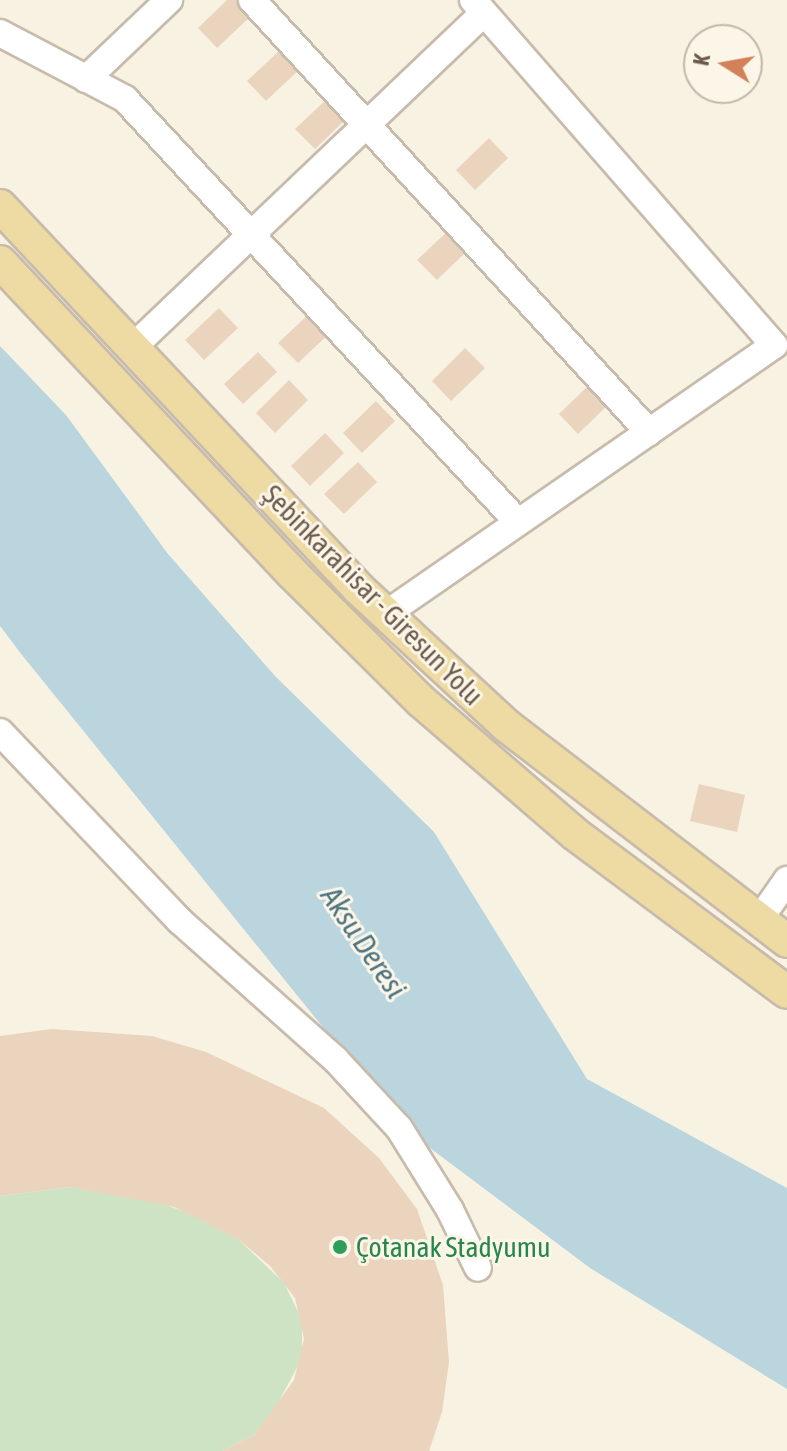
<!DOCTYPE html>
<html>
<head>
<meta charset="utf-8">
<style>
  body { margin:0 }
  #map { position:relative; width:787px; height:1451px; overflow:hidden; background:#f8f2e3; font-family:"Asap Condensed",sans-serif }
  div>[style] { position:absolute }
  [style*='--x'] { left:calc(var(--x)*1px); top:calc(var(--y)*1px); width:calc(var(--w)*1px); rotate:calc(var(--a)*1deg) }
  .green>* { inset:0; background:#cde3c4 }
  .water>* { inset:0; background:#bad5de }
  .building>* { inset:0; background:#ead4be }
  .roads { filter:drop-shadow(2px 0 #c7bbac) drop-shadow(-2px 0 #c7bbac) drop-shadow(0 2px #c7bbac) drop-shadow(0 -2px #c7bbac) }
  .minor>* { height:26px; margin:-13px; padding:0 13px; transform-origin:13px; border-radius:13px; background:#fff }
  .major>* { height:32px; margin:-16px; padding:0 16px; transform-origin:16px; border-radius:16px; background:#eedba3 }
  .dots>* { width:22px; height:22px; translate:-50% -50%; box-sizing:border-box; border:4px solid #fcf6e8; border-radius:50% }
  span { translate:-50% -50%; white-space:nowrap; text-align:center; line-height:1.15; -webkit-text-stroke:6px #fcf6e8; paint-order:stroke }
  .street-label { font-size:28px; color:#6c5b4d }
  .leisure-label { font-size:28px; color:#27864d }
  .left { translate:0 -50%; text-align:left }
  .water-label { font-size:30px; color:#4d7483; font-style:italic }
  .north { position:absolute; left:683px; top:24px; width:80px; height:80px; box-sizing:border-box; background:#fcf6e8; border:2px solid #c2b8aa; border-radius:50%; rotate:281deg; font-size:22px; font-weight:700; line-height:32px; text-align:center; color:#6c5b4d }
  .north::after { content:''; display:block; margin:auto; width:28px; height:36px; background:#d28158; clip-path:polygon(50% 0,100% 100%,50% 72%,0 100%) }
</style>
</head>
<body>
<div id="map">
  <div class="green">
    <div style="clip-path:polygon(70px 1187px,151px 1200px,197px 1216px,238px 1239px,284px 1283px,302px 1320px,302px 1358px,270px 1418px,254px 1435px,223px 1451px,0 1451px,0 1196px)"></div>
  </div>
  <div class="water">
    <div style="clip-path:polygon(0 346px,66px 415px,168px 554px,275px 676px,434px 832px,587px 1079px,787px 1188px,787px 1389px,590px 1268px,406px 1130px,22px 655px,0 626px)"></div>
  </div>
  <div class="building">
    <div style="clip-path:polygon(227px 0,236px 0,251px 16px,217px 48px,198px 28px)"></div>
    <div style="clip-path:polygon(281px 49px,300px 69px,266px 101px,247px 81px)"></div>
    <div style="clip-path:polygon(329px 97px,348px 117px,315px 149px,295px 129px)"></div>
    <div style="clip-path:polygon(489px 138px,508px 158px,475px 190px,456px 170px)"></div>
    <div style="clip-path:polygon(451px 228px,470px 248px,437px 280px,417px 260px)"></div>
    <div style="clip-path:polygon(219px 308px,238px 328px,204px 360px,185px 340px)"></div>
    <div style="clip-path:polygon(312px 311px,332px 331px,298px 363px,278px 343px)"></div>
    <div style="clip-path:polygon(465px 348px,485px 368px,451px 401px,432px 381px)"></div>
    <div style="clip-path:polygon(258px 352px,277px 372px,243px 404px,224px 384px)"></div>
    <div style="clip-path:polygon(289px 380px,308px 400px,275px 433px,256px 413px)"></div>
    <div style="clip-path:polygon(593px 381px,612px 401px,578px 434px,559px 414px)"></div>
    <div style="clip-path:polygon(376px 401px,395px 421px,362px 453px,343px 433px)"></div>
    <div style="clip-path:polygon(325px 433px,344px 453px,310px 486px,291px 466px)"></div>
    <div style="clip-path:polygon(358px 462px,377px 482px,344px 514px,324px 494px)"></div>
    <div style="clip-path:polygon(699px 784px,745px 795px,737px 832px,690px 821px)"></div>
    <div style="clip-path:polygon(52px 1029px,152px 1036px,206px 1052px,324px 1108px,379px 1158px,417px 1209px,443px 1285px,449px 1362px,442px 1412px,429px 1451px,223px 1451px,254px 1435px,294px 1380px,304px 1339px,295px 1298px,270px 1266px,238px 1239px,174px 1207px,70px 1187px,0 1196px,0 1036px)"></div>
  </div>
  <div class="roads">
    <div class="minor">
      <div style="--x:252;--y:0;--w:587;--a:47.42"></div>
      <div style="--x:0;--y:33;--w:141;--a:27.8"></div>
      <div style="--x:125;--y:99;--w:577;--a:47.11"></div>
      <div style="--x:86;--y:79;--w:115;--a:-43.6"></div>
      <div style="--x:132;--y:348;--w:483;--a:-43.6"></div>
      <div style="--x:386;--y:614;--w:472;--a:-34.7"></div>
      <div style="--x:774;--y:345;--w:458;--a:-131.1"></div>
      <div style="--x:0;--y:732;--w:261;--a:46.4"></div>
      <div style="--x:180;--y:921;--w:208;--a:41.7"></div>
      <div style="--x:335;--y:1059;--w:94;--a:47.2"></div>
      <div style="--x:399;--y:1128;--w:97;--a:58.1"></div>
      <div style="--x:450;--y:1210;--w:64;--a:64.2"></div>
      <div style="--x:759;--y:920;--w:49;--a:-55"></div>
    </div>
    <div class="major">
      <div style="--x:0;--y:206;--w:525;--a:46.85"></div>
      <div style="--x:359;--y:589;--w:202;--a:42.8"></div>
      <div style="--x:507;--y:726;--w:353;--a:37.5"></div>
      <div style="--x:0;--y:262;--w:427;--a:46.8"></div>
      <div style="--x:292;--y:573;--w:182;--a:44.8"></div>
      <div style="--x:421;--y:701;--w:203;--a:40.8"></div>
      <div style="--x:575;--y:834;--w:264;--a:36.7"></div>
    </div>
  </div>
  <div class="dots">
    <div style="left:340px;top:1247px;background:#2e9e5b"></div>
  </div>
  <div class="street-label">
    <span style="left:373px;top:595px;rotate:45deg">Şebinkarahisar - Giresun Yolu</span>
  </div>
  <div class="leisure-label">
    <span class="left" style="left:356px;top:1247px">Çotanak Stadyumu</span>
  </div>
  <div class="water-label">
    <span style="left:364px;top:942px;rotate:56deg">Aksu Deresi</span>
  </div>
  <div class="north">K</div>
</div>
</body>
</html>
